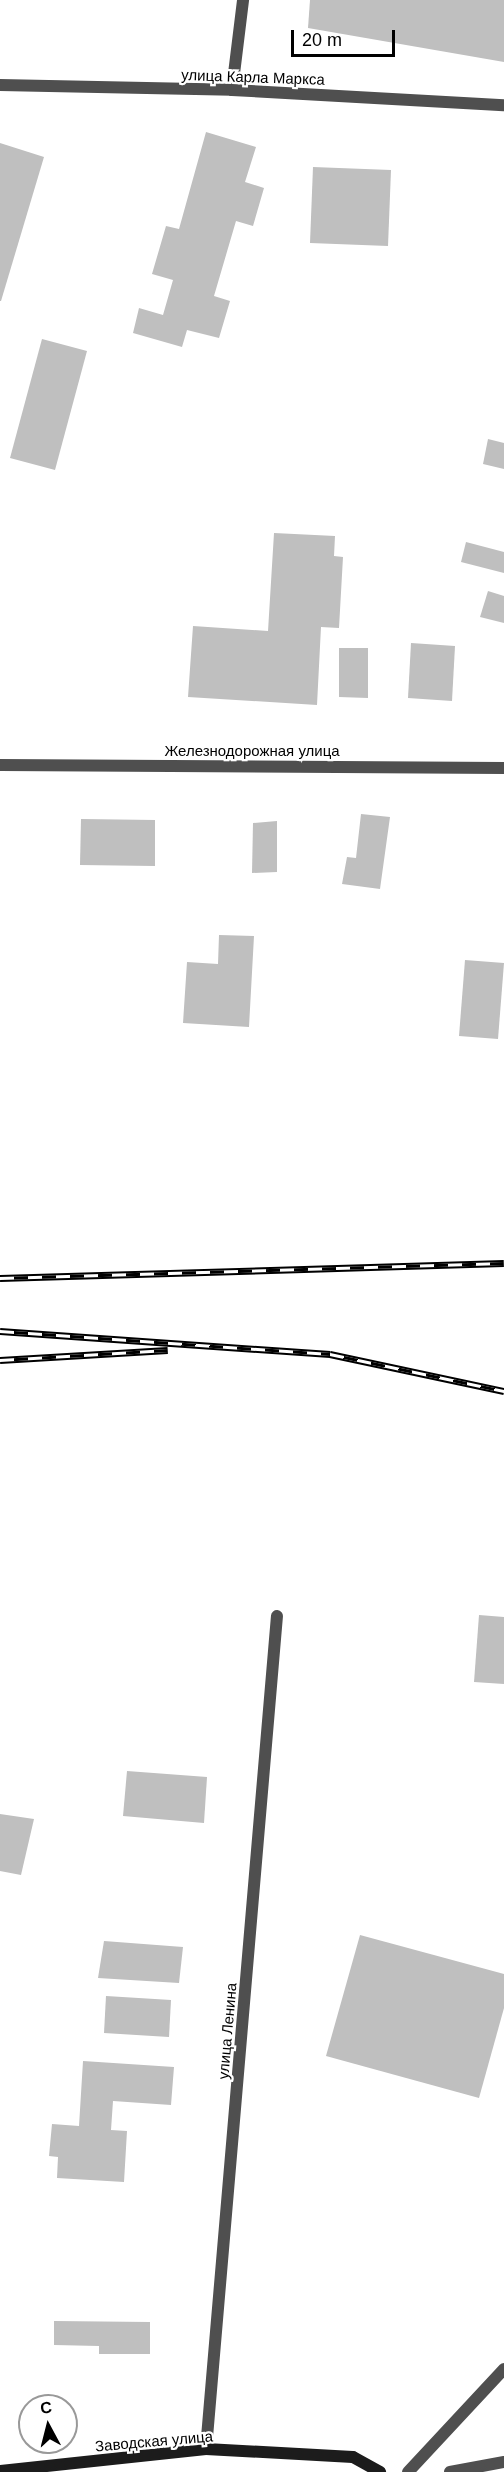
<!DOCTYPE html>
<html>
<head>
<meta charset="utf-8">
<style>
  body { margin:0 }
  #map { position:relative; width:504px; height:2472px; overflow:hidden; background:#fff; font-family:Arial,sans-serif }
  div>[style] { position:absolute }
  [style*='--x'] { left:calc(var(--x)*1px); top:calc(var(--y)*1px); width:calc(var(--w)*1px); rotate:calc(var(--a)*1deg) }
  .building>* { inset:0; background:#bfbfbf }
  .minor>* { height:12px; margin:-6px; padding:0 6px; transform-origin:6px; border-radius:6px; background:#4f4f4f }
  .tertiary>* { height:12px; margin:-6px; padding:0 6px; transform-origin:6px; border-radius:6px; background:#4f4f4f }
  .secondary>* { height:12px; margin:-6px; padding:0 6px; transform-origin:6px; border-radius:6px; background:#1c1c1c }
  .rail>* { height:7px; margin-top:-3.5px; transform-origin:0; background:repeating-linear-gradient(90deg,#fff 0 14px,#000 0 28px); box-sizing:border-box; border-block:2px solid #000 }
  span { translate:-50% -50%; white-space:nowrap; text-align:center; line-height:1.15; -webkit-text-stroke:4.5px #fff; paint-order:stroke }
  .street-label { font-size:15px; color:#000 }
  .north { position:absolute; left:18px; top:2394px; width:60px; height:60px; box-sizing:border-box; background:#fff; border:2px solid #999; border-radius:50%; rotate:353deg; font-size:16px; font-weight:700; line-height:24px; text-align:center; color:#000 }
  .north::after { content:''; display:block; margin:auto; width:21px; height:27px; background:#000; clip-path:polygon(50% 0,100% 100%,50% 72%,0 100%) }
  .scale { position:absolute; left:291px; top:30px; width:104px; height:27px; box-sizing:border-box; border:3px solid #000; border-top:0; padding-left:8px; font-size:18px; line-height:21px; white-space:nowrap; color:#000; -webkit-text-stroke:4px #fff; paint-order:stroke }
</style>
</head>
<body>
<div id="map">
  <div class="building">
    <div style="clip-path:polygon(310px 0,504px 0,504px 62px,308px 28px)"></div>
    <div style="clip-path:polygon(206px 132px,256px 147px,245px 182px,264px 188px,253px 226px,236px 221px,214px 296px,230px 301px,219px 338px,187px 330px,182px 347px,133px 333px,139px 308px,163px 315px,173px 280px,152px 274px,166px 226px,179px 229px)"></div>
    <div style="clip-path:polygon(0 143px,44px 157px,1px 301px,0 301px)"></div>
    <div style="clip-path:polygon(313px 167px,391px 170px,388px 246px,310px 243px)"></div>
    <div style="clip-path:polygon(42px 339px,87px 351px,55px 470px,10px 458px)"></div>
    <div style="clip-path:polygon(488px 439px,504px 443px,504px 469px,483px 464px)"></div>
    <div style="clip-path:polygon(274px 533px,335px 536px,334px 556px,343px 557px,339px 628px,321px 627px,317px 705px,188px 697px,193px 626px,268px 631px)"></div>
    <div style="clip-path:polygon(466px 542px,504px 552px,504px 573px,461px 562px)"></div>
    <div style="clip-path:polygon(488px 591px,504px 596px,504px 623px,480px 617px)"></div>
    <div style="clip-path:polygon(411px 643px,455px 646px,452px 701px,408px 698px)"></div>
    <div style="clip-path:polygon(339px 648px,368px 648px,368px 698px,339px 697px)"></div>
    <div style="clip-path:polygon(361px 814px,390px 817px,380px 889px,342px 884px,347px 857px,356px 858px)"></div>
    <div style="clip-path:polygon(81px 819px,155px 820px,155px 866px,80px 865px)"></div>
    <div style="clip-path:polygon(277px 821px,277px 872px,252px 873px,253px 823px)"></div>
    <div style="clip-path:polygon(219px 935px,254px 936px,249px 1027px,183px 1023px,187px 962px,218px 964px)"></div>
    <div style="clip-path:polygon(465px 960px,504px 963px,498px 1039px,459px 1036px)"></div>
    <div style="clip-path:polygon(479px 1615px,504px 1617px,504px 1684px,474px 1682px)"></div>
    <div style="clip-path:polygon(127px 1771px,207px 1777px,204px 1823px,123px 1816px)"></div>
    <div style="clip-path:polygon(0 1814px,34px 1819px,21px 1875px,0 1871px)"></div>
    <div style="clip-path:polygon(360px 1935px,504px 1974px,504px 2008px,479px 2098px,326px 2056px)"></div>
    <div style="clip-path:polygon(104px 1941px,183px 1947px,179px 1983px,98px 1978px)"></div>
    <div style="clip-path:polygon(106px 1996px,171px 2000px,169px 2037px,104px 2033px)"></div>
    <div style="clip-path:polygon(83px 2061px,174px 2067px,171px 2105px,113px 2101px,111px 2130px,127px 2131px,124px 2182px,57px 2178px,58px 2157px,49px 2156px,52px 2124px,79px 2126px)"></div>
    <div style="clip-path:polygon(54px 2321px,150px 2322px,150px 2354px,99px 2354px,99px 2346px,54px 2345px)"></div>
  </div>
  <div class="minor">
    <div style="--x:232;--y:90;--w:91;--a:-83"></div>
    <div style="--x:0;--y:765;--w:504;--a:0.34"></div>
    <div style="--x:206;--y:2449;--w:836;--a:-85.13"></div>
    <div style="--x:408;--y:2472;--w:141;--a:-47"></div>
    <div style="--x:450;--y:2472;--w:55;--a:-10.5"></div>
  </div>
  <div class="tertiary">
    <div style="--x:0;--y:85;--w:232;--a:1.2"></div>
    <div style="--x:232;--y:90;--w:272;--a:3.2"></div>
  </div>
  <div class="secondary">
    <div style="--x:0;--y:2471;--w:207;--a:-6.1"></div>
    <div style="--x:206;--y:2449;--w:147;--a:3.1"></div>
    <div style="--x:353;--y:2457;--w:31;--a:29"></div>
  </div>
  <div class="rail">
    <div style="--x:0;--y:1278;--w:504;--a:-1.7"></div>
    <div style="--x:0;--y:1331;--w:331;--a:4"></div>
    <div style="--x:330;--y:1354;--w:178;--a:12"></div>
    <div style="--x:0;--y:1360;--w:168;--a:-3.4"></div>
  </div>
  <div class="street-label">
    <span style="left:253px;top:77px;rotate:2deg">улица Карла Маркса</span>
    <span style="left:252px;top:751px">Железнодорожная улица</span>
    <span style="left:227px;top:2031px;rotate:-85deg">улица Ленина</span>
    <span style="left:154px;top:2441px;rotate:-5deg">Заводская улица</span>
  </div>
  <div class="north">С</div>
  <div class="scale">20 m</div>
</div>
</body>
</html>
